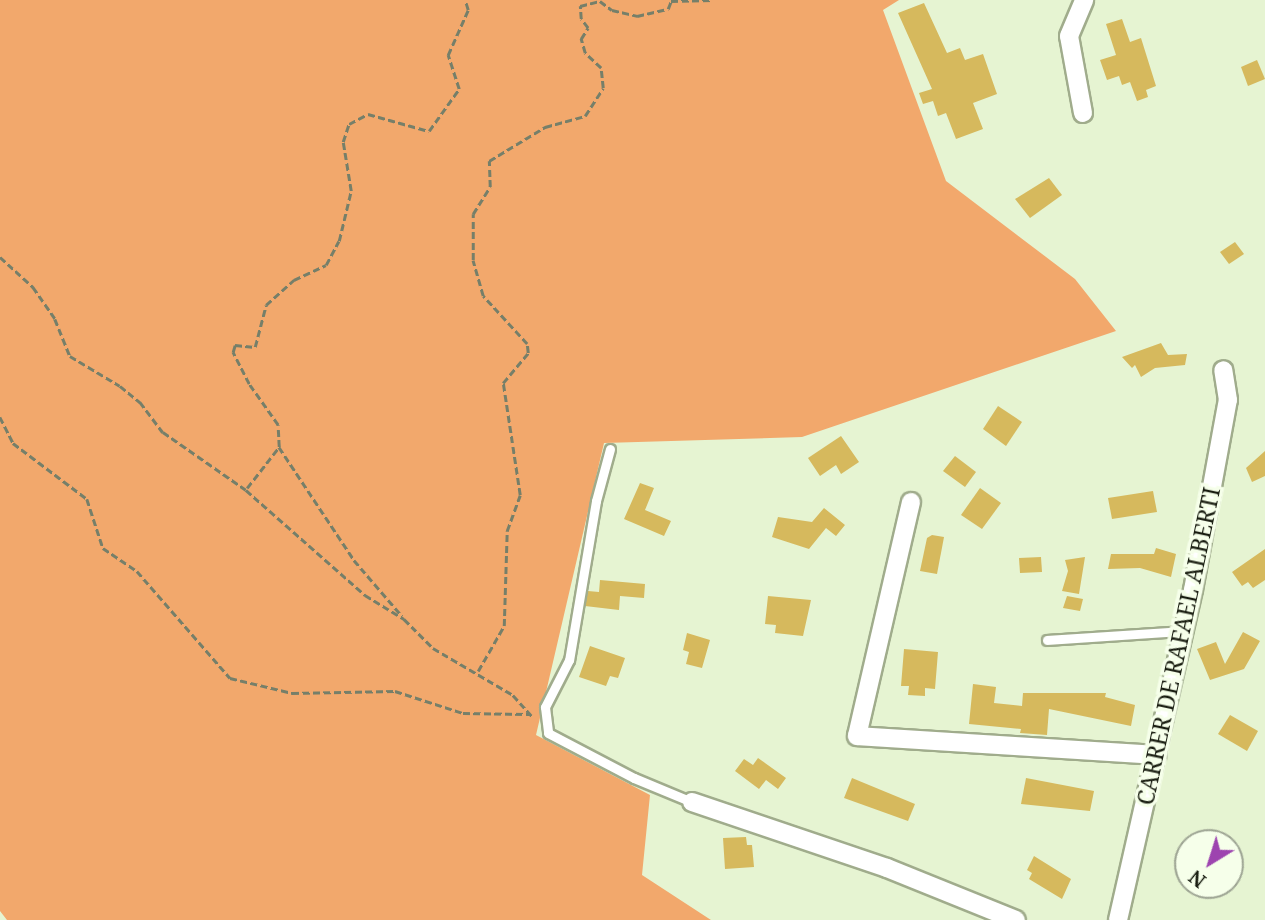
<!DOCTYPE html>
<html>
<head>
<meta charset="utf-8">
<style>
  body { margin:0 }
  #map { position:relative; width:1265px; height:920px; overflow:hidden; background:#e6f4d2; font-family:"Noto Serif",serif }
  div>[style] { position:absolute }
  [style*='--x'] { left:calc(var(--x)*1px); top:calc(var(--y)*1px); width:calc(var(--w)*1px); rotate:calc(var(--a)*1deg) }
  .forest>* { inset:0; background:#f2a86c }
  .building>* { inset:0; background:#d6b95d }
  .path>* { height:2.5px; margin-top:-1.25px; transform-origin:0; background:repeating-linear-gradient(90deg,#767f69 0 7px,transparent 0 10.5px) }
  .roads { filter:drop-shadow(2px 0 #a0ac8c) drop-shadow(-2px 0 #a0ac8c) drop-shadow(0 2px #a0ac8c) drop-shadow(0 -2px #a0ac8c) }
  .lane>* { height:9px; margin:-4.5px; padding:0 4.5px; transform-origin:4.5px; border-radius:4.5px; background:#fff }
  .street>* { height:18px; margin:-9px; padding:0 9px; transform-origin:9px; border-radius:9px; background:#fff }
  span { translate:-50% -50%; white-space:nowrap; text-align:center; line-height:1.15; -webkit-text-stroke:7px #f6ffea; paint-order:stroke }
  .street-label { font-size:23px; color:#181c10 }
  .north { position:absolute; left:1174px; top:829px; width:70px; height:70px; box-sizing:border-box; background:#f6ffea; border:2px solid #9da493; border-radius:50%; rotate:218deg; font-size:19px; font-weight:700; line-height:28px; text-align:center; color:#181c10 }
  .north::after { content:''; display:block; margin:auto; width:24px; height:32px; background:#9d44af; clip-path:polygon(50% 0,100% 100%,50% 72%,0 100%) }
</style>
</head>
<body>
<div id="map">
  <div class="forest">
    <div style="clip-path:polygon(0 0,899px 0,883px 10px,946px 181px,1075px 279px,1116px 331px,802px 437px,604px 443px,536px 735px,650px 795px,642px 875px,711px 920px,7px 920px,0 911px)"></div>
  </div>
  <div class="building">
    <div style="clip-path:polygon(924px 3px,947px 53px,960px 48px,965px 60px,983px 54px,997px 94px,973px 103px,983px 129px,956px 139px,946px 113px,938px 116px,933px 101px,923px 104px,919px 93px,932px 89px,898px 13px)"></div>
    <div style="clip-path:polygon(1122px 19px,1130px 42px,1141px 38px,1156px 86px,1146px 90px,1148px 97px,1137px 101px,1130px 82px,1122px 85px,1119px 76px,1107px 80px,1100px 60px,1116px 55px,1106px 24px)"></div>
    <div style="clip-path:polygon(1257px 60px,1265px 79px,1248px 86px,1241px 67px)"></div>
    <div style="clip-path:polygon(1049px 178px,1062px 195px,1030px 218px,1015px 199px)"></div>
    <div style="clip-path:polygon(1235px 242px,1244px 254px,1229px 264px,1220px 252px)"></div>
    <div style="clip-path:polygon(1161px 343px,1168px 355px,1187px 354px,1185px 365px,1155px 368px,1141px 377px,1135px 365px,1132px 368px,1122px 357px)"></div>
    <div style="clip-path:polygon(998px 406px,1022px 422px,1006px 446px,983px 429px)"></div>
    <div style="clip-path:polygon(841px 436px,859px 462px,841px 474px,836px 465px,820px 476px,808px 458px)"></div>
    <div style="clip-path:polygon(1265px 451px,1265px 476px,1252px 482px,1246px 468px)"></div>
    <div style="clip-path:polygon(955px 456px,976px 472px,965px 487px,943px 471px)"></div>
    <div style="clip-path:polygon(640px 483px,654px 488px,645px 510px,671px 521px,664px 536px,624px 519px)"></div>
    <div style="clip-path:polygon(980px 488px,1001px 503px,982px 529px,961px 515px)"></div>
    <div style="clip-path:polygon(1153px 491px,1157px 512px,1112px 519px,1108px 498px)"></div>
    <div style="clip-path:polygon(824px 508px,845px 525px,836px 536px,826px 528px,809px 549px,772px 537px,778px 517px,812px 522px)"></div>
    <div style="clip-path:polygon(932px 535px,944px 537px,937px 574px,920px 571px,927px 538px)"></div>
    <div style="clip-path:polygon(1156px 548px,1176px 554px,1171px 577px,1140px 568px,1108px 569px,1111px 554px,1154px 554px)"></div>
    <div style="clip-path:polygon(1265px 549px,1265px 580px,1253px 588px,1248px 582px,1242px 586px,1232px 572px)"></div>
    <div style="clip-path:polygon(1041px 557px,1042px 572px,1020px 573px,1019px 558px)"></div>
    <div style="clip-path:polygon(1085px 557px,1079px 594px,1062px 591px,1068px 571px,1065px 560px)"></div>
    <div style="clip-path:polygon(600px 580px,645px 584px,644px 598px,620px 596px,619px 610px,585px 606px,588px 591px,599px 592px)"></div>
    <div style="clip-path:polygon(768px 596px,811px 600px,803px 636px,775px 633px,776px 625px,765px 624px)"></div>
    <div style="clip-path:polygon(1067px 596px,1083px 599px,1080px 611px,1063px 608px)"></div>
    <div style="clip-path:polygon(1243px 632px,1260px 641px,1244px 669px,1210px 680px,1197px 649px,1216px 642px,1225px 664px)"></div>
    <div style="clip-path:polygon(687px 633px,710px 640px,702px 668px,686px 664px,689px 652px,683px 650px)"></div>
    <div style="clip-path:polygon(590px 646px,625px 658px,618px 678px,610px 676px,606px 686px,579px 677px)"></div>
    <div style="clip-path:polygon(904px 649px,938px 652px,935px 689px,925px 688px,925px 696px,908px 695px,909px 686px,901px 686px)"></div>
    <div style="clip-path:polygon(973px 684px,996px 687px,994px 703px,1022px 706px,1023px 693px,1106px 693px,1105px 697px,1135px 705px,1131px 726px,1049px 709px,1047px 735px,1020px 733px,1021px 729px,969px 724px)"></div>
    <div style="clip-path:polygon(1230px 715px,1258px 731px,1247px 751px,1218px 734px)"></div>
    <div style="clip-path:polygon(758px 758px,786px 778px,778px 789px,766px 780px,759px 789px,735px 771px,744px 759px,753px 765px)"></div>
    <div style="clip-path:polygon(852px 778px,915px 804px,908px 821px,844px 798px)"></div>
    <div style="clip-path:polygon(1026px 778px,1094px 791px,1090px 811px,1021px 804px)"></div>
    <div style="clip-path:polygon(746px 837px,747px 845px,752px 845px,754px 867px,725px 869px,723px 838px)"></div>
    <div style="clip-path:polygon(1034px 856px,1071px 879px,1062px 899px,1029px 879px,1032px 873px,1027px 870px)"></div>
  </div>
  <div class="path">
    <div style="--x:0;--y:257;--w:45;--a:42.3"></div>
    <div style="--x:33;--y:287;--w:39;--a:55"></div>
    <div style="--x:55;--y:319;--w:40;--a:68"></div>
    <div style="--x:70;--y:356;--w:58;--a:31"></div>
    <div style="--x:120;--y:386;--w:26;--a:39"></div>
    <div style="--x:140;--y:402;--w:38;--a:53"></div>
    <div style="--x:163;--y:432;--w:101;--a:34.9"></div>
    <div style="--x:246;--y:490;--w:159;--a:41.4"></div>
    <div style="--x:365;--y:595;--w:46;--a:31.6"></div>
    <div style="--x:404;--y:619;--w:41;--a:45"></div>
    <div style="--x:433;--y:648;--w:93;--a:30.4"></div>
    <div style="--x:513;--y:695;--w:31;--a:48"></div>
    <div style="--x:0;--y:417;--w:29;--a:63"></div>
    <div style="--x:13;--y:443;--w:93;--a:37.1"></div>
    <div style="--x:87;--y:499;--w:52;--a:71.9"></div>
    <div style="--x:103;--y:548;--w:41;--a:34.1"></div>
    <div style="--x:137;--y:571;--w:142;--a:49"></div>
    <div style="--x:230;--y:678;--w:64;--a:13.6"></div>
    <div style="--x:292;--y:693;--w:103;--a:-1.1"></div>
    <div style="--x:395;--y:691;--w:71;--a:17.9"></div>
    <div style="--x:463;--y:713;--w:67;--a:0.9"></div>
    <div style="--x:279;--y:447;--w:22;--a:-93"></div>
    <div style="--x:278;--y:425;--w:50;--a:-125.3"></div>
    <div style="--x:249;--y:384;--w:36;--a:-117"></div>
    <div style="--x:233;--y:352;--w:7;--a:-74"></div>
    <div style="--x:235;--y:345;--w:20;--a:6"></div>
    <div style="--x:255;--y:347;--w:43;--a:-75.3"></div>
    <div style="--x:266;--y:305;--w:38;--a:-42"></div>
    <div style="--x:294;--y:280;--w:35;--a:-25"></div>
    <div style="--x:326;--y:265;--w:27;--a:-62"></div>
    <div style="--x:339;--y:241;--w:51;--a:-76.5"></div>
    <div style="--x:351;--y:191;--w:50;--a:-99.3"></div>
    <div style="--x:343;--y:142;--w:19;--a:-72"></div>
    <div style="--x:349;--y:124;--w:21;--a:-28"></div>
    <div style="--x:368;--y:114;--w:63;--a:15.6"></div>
    <div style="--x:429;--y:131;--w:52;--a:-54.5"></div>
    <div style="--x:459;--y:89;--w:36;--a:-108"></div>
    <div style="--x:448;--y:55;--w:49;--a:-66"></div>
    <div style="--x:468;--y:10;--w:10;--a:-107"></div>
    <div style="--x:247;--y:488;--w:52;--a:-52"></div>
    <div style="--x:279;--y:447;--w:136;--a:56.4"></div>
    <div style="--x:354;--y:560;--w:74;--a:49.4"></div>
    <div style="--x:478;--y:671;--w:52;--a:-60"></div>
    <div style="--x:504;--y:626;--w:95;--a:-88.2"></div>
    <div style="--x:507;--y:531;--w:38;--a:-70"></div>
    <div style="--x:520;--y:495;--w:113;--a:-98.6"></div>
    <div style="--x:503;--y:383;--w:39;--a:-50"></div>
    <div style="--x:528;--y:353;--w:9;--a:-96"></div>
    <div style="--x:527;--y:344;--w:65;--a:-132.5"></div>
    <div style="--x:483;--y:296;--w:37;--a:-106"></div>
    <div style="--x:473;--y:260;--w:46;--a:-90"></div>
    <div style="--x:473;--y:214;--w:32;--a:-58"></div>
    <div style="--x:490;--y:187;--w:26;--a:-92"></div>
    <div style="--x:489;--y:161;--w:66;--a:-31.3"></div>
    <div style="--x:545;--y:127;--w:41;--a:-15.4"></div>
    <div style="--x:585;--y:116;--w:33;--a:-57"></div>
    <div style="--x:603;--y:88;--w:20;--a:-96"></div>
    <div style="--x:601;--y:68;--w:22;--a:-137"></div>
    <div style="--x:585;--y:53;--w:15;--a:-106"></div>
    <div style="--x:581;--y:39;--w:13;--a:-58"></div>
    <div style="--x:588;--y:28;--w:11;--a:-128"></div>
    <div style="--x:581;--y:19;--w:13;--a:-94"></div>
    <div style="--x:580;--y:6;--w:21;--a:-14"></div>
    <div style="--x:600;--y:1;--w:15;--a:37"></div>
    <div style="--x:612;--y:10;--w:26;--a:13"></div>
    <div style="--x:637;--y:16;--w:32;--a:-13"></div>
    <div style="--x:668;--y:9;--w:9;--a:-69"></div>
    <div style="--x:671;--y:1;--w:42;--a:-1.4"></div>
  </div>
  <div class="roads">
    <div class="lane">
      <div style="--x:610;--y:449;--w:54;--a:105.1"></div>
      <div style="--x:596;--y:501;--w:161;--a:99.6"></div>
      <div style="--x:569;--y:660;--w:53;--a:117.1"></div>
      <div style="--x:545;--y:707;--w:26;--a:83"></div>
      <div style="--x:548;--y:733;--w:97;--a:27.6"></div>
      <div style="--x:634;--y:778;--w:63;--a:22.5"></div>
      <div style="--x:1047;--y:640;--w:137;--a:-3.8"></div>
    </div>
    <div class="street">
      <div style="--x:1083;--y:113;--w:78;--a:-100.3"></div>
      <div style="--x:1069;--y:36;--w:39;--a:-67"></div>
      <div style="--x:911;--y:502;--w:240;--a:103"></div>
      <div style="--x:857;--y:736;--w:300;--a:3.6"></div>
      <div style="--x:692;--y:802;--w:206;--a:18.7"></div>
      <div style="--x:887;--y:868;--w:139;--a:22"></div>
      <div style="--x:1118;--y:920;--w:338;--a:-77.2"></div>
      <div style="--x:1193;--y:590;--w:193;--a:-79.6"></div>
      <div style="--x:1228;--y:400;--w:30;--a:-99"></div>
    </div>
  </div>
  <div class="street-label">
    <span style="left:1178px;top:646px;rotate:-78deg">CARRER DE RAFAEL ALBERTI</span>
  </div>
  <div class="north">N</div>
</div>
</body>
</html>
